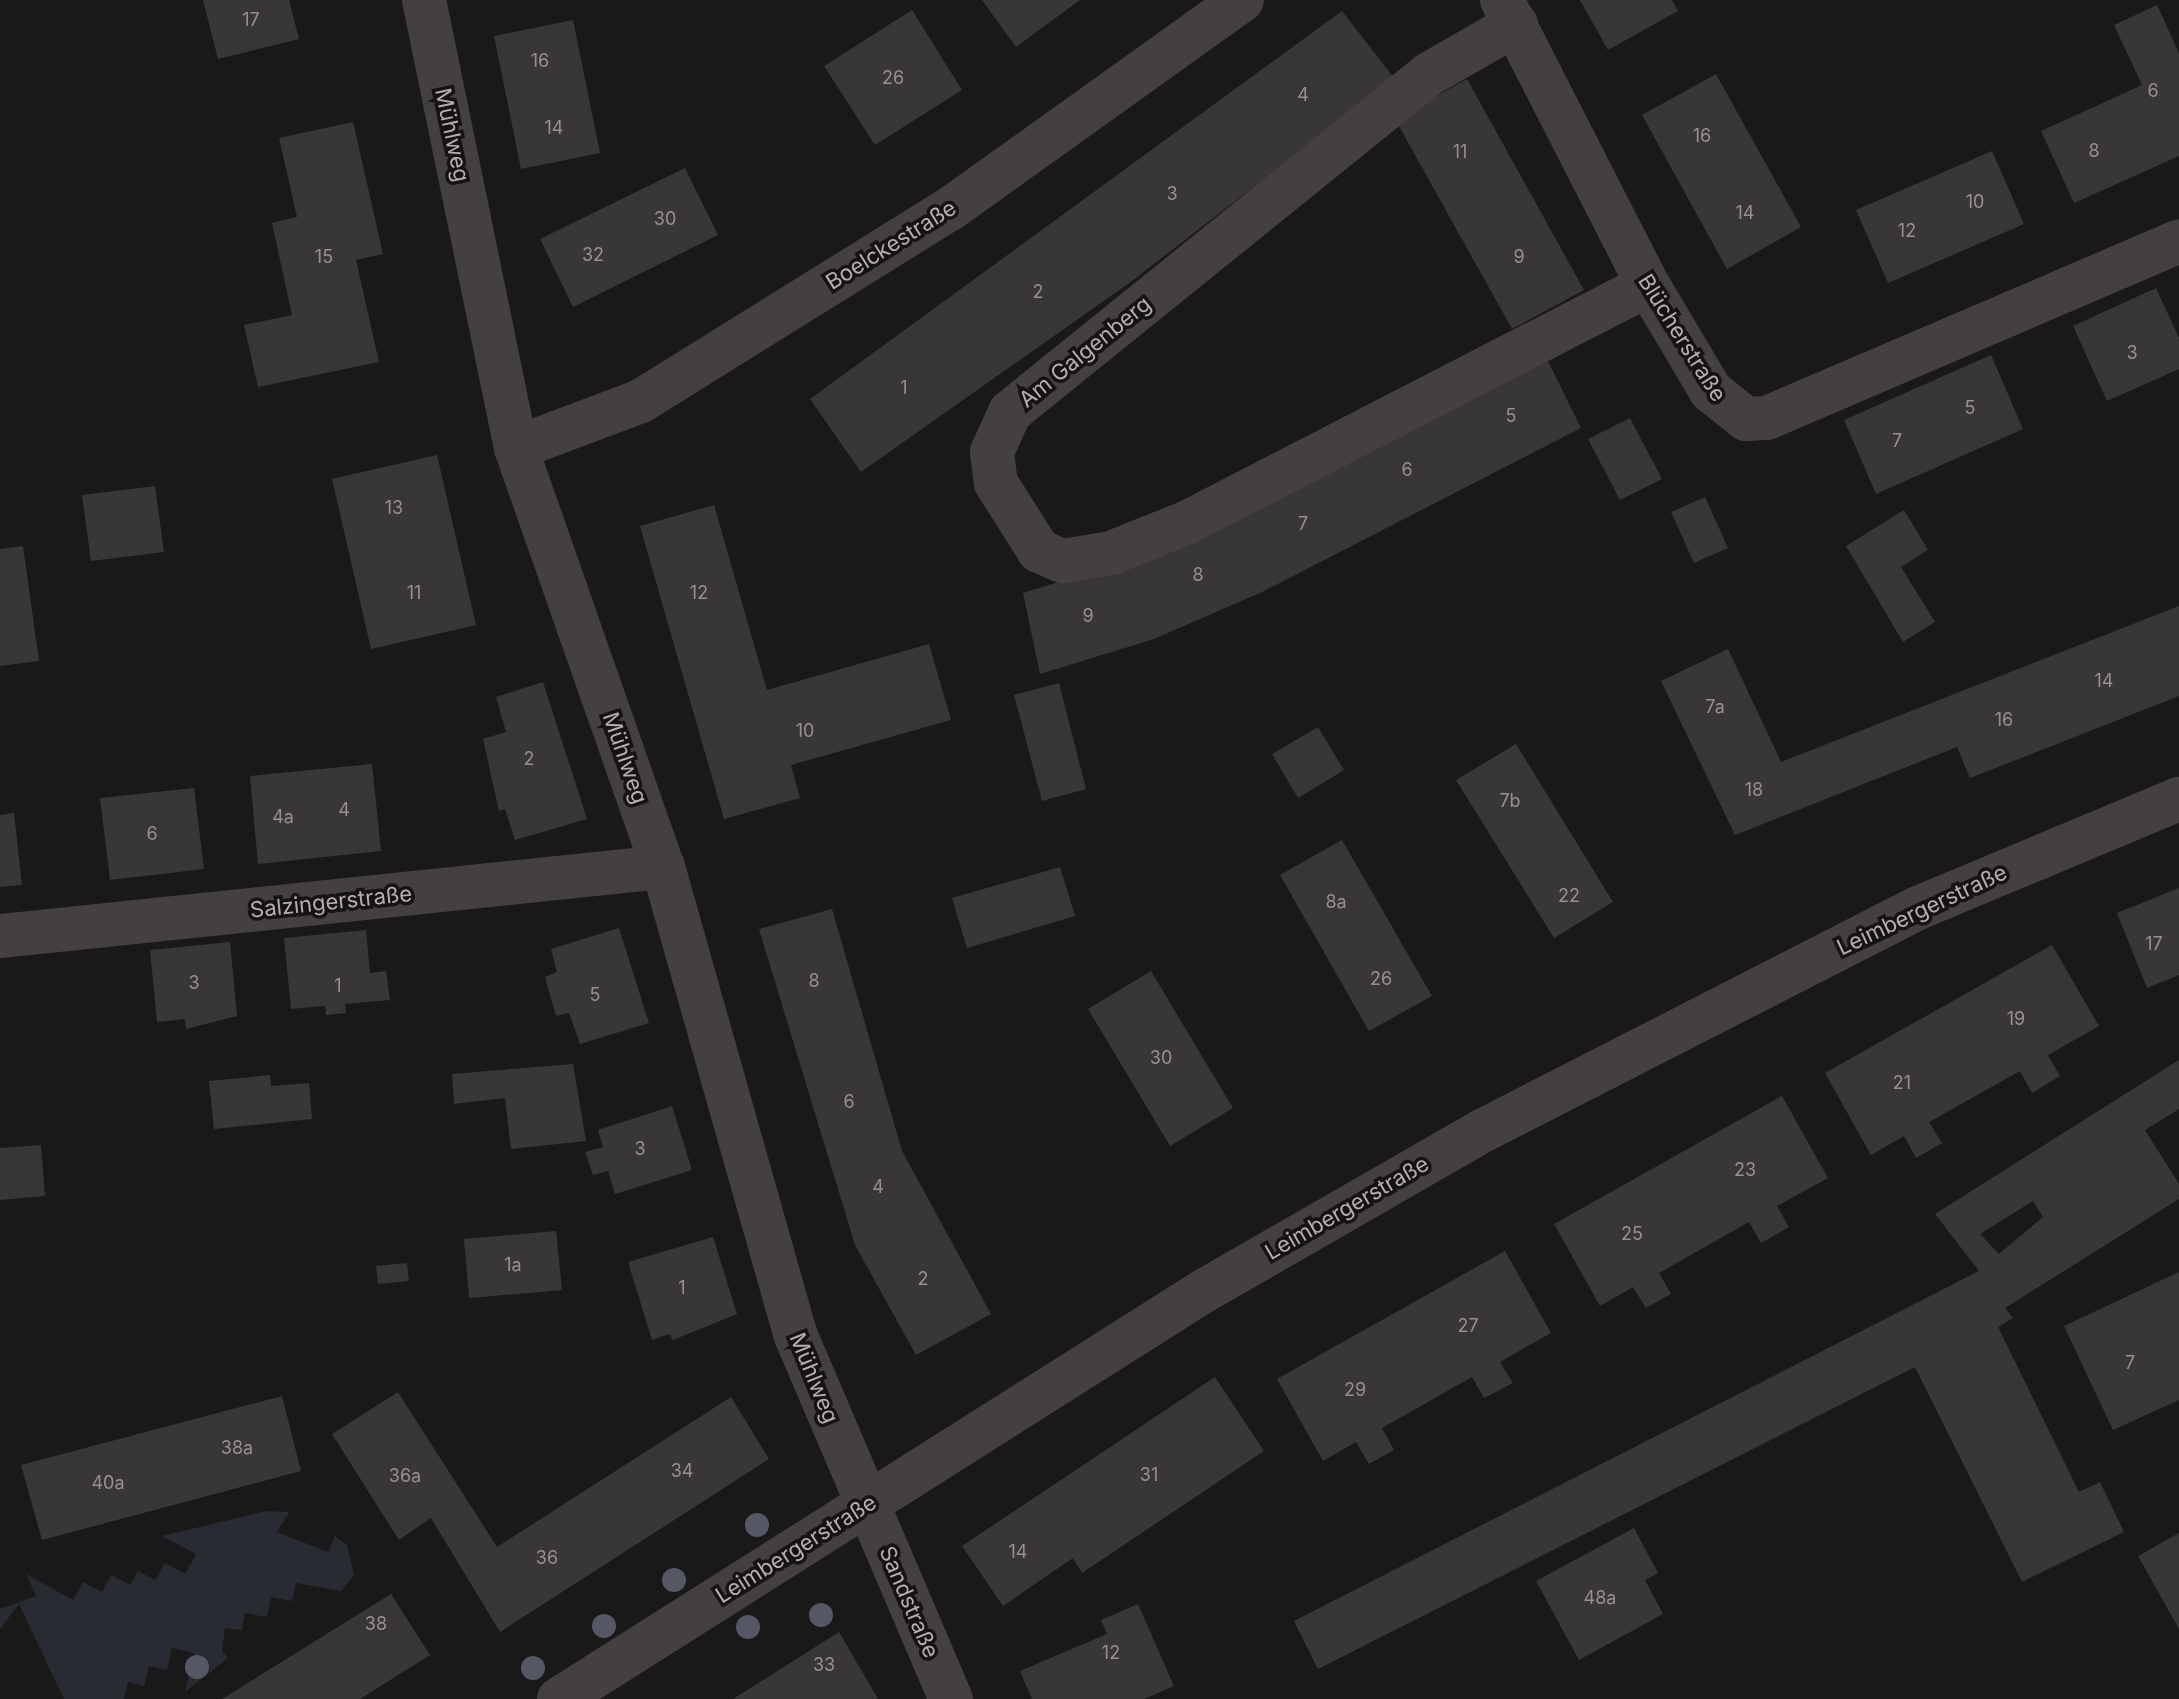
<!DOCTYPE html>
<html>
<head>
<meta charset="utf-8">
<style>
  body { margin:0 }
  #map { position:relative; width:2179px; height:1699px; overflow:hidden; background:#1a1919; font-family:Inter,sans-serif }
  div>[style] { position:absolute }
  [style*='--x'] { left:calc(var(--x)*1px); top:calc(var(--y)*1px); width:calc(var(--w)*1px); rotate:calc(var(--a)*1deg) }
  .green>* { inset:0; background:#292b32 }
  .building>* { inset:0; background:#393637 }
  .minor>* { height:44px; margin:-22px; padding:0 22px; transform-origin:22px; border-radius:22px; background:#443f41 }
  .trees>* { width:24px; height:24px; margin:-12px; border-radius:50%; background:#555864 }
  span { translate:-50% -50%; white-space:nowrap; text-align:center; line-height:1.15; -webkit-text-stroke:7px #151414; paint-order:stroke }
  .number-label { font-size:18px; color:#998e95 }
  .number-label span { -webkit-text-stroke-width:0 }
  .street-label { font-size:22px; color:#b9acb4 }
</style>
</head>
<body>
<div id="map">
  <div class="green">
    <div style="clip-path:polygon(267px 1511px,289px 1512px,277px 1532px,328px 1552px,335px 1536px,347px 1545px,354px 1575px,341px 1591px,296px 1583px,292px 1601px,271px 1597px,267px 1617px,245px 1613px,242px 1630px,225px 1628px,222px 1651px,228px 1658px,185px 1692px,194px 1653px,172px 1648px,167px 1670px,149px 1666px,144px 1686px,128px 1682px,124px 1699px,64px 1699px,19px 1604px,0 1629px,0 1609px,36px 1596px,26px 1574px,73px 1600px,83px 1582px,102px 1592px,111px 1575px,130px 1585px,138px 1571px,155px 1580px,165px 1563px,185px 1574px,196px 1554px,162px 1536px)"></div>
  </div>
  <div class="building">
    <div style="clip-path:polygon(203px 0,289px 0,299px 39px,218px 59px)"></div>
    <div style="clip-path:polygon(982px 0,1080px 0,1016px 47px)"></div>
    <div style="clip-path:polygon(1580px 0,1672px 0,1678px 11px,1608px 50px)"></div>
    <div style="clip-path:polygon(2157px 5px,2179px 53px,2179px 156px,2074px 203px,2041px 131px,2142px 85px,2114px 25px)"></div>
    <div style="clip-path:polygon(912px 10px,962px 90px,875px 145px,824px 66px)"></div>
    <div style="clip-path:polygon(1342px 11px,1394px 78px,1132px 281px,861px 472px,810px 399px)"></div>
    <div style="clip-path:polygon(573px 20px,600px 153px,521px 169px,494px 36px)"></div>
    <div style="clip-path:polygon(1716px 74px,1801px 227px,1727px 269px,1642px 115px)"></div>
    <div style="clip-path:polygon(1467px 79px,1584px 290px,1512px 329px,1395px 119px)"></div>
    <div style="clip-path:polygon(353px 122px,383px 254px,356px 260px,379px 362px,258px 387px,244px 325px,292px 315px,272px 223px,297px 217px,279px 138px)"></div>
    <div style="clip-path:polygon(1992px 151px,2024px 224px,1888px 283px,1856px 210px)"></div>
    <div style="clip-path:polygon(685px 168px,718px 235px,573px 307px,540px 239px)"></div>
    <div style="clip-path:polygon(2156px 288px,2179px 338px,2179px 369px,2107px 401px,2073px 326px)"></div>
    <div style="clip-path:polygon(1543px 351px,1581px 428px,1262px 592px,1154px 639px,1040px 674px,1023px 593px,1134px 559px)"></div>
    <div style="clip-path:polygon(1991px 355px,2023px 429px,1876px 494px,1844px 420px)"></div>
    <div style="clip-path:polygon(1630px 418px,1662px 479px,1620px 500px,1588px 439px)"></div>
    <div style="clip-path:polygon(437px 455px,476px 625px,371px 649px,332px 479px)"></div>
    <div style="clip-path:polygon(155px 486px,164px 552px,91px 561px,82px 495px)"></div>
    <div style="clip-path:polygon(1705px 497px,1728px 548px,1694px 563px,1671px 512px)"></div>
    <div style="clip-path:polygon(714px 505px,767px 690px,929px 644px,951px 720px,791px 765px,800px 798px,724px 819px,640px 526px)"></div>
    <div style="clip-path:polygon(1904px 510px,1928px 550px,1901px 567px,1935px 622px,1903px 642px,1846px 546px)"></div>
    <div style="clip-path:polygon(23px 546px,39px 661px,0 666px,0 549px)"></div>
    <div style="clip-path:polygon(2179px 606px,2179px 696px,1970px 778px,1957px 747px,1735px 835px,1661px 681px,1728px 649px,1781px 762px)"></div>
    <div style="clip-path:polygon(543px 682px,587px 819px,515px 840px,505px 809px,499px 811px,483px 739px,506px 732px,496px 697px)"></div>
    <div style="clip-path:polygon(1059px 683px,1086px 789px,1042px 801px,1014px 695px)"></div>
    <div style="clip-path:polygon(1318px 727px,1344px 770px,1298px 798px,1272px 754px)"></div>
    <div style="clip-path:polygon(1516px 744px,1613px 902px,1554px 938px,1456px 780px)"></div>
    <div style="clip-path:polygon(372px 764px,381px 851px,258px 864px,250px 776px)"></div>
    <div style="clip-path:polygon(194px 788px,204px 869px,110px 880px,100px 798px)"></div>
    <div style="clip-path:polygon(14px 813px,22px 885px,0 887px,0 815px)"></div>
    <div style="clip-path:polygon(1342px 840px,1432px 996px,1369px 1031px,1280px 875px)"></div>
    <div style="clip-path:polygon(1060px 867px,1075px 916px,967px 948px,952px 898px)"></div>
    <div style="clip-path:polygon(2179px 888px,2179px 975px,2147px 988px,2117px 913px)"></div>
    <div style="clip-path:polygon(832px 909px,902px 1151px,991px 1314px,916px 1355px,855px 1245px,759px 929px)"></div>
    <div style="clip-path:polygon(619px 928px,649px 1023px,580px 1044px,569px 1013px,556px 1016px,545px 977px,557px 972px,551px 949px)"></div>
    <div style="clip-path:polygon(366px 930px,370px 973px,386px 971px,390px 1000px,345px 1004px,346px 1013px,326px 1015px,325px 1006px,291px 1009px,284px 938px)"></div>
    <div style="clip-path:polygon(230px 942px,237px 1016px,186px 1029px,185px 1019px,157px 1022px,150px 950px)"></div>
    <div style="clip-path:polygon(2052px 945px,2099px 1026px,2048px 1055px,2060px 1076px,2032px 1093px,2020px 1071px,1929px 1122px,1942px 1143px,1916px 1158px,1904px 1136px,1871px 1155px,1825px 1073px)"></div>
    <div style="clip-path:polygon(1151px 971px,1233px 1108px,1170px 1146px,1088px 1009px)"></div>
    <div style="clip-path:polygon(evenodd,2179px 1060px,2179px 1109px,2145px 1130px,2179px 1184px,2179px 1199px,2005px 1308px,2013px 1318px,1998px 1327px,2079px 1492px,2100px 1482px,2124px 1532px,2022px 1582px,1915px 1367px,1318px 1669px,1294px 1621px,1979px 1271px,1935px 1214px,2179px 1060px,2033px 1201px,2043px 1217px,1999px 1254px,1980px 1234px,2033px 1201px)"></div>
    <div style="clip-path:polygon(573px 1064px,586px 1141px,511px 1149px,505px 1098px,454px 1104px,452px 1074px)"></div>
    <div style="clip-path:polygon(270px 1075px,271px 1086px,309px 1083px,312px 1119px,214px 1129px,209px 1081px)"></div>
    <div style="clip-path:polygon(1782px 1096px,1828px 1178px,1777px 1206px,1789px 1227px,1761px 1243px,1749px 1222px,1659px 1273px,1671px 1294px,1646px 1308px,1633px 1287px,1600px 1306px,1554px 1224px)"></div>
    <div style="clip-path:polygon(672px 1106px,692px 1170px,615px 1194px,608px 1171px,593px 1175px,585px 1152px,603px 1147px,598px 1130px)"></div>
    <div style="clip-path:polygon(41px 1145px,45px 1196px,0 1200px,0 1148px)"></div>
    <div style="clip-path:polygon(556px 1231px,562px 1290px,469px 1298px,464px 1239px)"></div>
    <div style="clip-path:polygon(713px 1237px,737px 1314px,673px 1340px,669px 1334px,652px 1340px,628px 1262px)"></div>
    <div style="clip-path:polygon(1505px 1251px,1551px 1333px,1500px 1362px,1513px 1383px,1484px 1398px,1472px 1377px,1382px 1428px,1394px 1450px,1369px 1464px,1356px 1442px,1323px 1461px,1277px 1379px)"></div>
    <div style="clip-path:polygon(407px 1263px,409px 1281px,378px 1284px,376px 1266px)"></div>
    <div style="clip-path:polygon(2179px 1272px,2179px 1400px,2113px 1430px,2064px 1326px)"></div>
    <div style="clip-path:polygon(1215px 1377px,1264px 1451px,1082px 1573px,1073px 1558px,1003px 1606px,962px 1546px)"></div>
    <div style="clip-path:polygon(398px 1392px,497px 1547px,731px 1397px,769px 1459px,500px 1632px,431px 1518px,399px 1540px,332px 1434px)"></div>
    <div style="clip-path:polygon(282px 1396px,301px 1471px,42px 1540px,21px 1465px)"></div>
    <div style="clip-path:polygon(1634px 1528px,1658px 1573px,1645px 1580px,1663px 1614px,1579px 1660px,1536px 1581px)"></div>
    <div style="clip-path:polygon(2179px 1533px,2179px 1629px,2138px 1556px)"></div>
    <div style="clip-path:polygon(391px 1594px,430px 1655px,360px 1699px,222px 1699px)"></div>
    <div style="clip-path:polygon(1138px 1604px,1174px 1686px,1144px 1699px,1032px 1699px,1020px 1671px,1107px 1634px,1101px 1620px)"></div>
    <div style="clip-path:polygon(839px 1632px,878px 1699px,733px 1699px)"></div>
  </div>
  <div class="minor">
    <div style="--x:424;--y:0;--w:457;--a:78.4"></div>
    <div style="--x:516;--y:448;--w:444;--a:70.7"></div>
    <div style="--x:663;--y:867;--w:487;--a:74.2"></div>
    <div style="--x:796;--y:1336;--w:395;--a:66.9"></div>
    <div style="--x:1502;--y:0;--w:320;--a:62.9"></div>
    <div style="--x:1648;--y:285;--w:123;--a:59.3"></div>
    <div style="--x:1711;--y:391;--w:45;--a:38.7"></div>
    <div style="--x:1746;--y:419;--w:21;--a:-3"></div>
    <div style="--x:1767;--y:418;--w:448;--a:-23.2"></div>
    <div style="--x:1516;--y:24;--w:100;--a:150.1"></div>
    <div style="--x:1429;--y:74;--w:538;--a:141.11"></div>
    <div style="--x:1010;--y:412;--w:44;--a:114.2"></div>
    <div style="--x:992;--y:452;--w:31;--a:83"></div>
    <div style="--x:996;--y:483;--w:80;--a:57.7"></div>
    <div style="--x:1039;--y:551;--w:26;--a:23"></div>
    <div style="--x:1063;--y:561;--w:49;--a:-9.5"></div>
    <div style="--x:1111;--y:553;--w:83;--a:-21.9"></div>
    <div style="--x:1188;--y:522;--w:517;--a:-27.26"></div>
    <div style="--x:516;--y:448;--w:134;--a:-20.6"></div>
    <div style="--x:641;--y:401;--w:364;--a:-31.9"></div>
    <div style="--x:950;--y:209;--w:359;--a:-35.6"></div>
    <div style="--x:0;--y:936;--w:667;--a:-5.94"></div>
    <div style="--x:559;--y:1699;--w:761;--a:-32.33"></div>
    <div style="--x:1202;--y:1292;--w:325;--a:-29.9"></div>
    <div style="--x:1484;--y:1130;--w:487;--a:-27.1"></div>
    <div style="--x:1918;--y:908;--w:283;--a:-22.7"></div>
  </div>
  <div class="trees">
    <div style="left:757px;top:1525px"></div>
    <div style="left:674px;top:1580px"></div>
    <div style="left:821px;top:1615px"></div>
    <div style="left:604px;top:1626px"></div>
    <div style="left:748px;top:1627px"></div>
    <div style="left:197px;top:1667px"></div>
    <div style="left:533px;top:1668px"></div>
  </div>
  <div class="number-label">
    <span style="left:251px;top:20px">17</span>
    <span style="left:540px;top:61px">16</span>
    <span style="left:893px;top:78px">26</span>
    <span style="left:2153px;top:91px">6</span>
    <span style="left:1303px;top:95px">4</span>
    <span style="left:554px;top:128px">14</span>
    <span style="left:1702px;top:136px">16</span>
    <span style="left:2094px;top:151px">8</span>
    <span style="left:1460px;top:152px">11</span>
    <span style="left:1172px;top:194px">3</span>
    <span style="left:1975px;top:202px">10</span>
    <span style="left:1745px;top:213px">14</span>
    <span style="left:665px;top:219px">30</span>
    <span style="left:1907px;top:231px">12</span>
    <span style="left:593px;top:255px">32</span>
    <span style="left:324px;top:257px">15</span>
    <span style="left:1519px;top:257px">9</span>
    <span style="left:1038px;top:292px">2</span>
    <span style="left:2132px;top:353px">3</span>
    <span style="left:904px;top:388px">1</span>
    <span style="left:1970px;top:408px">5</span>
    <span style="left:1511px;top:416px">5</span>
    <span style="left:1897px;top:441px">7</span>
    <span style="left:1407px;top:470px">6</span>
    <span style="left:394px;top:508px">13</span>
    <span style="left:1303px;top:524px">7</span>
    <span style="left:1198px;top:575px">8</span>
    <span style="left:414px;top:593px">11</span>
    <span style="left:699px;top:593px">12</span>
    <span style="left:1088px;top:616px">9</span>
    <span style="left:2104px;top:681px">14</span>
    <span style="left:1715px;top:707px">7a</span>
    <span style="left:2004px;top:720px">16</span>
    <span style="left:805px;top:731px">10</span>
    <span style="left:529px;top:759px">2</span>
    <span style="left:1754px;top:790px">18</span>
    <span style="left:1510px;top:801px">7b</span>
    <span style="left:344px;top:810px">4</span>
    <span style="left:283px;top:817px">4a</span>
    <span style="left:152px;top:834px">6</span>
    <span style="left:1569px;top:896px">22</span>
    <span style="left:1336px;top:902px">8a</span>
    <span style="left:2154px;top:944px">17</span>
    <span style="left:1381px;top:979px">26</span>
    <span style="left:814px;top:981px">8</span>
    <span style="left:194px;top:983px">3</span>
    <span style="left:338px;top:986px">1</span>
    <span style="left:595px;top:995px">5</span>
    <span style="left:2016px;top:1019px">19</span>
    <span style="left:1161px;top:1058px">30</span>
    <span style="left:1902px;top:1083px">21</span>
    <span style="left:849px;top:1102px">6</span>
    <span style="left:640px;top:1149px">3</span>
    <span style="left:1745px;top:1170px">23</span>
    <span style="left:878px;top:1187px">4</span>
    <span style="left:1632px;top:1234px">25</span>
    <span style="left:513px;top:1265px">1a</span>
    <span style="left:923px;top:1279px">2</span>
    <span style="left:682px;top:1288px">1</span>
    <span style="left:1468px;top:1326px">27</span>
    <span style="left:2130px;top:1363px">7</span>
    <span style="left:1355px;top:1390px">29</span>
    <span style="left:237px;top:1448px">38a</span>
    <span style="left:682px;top:1471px">34</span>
    <span style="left:1149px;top:1475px">31</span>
    <span style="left:405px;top:1476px">36a</span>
    <span style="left:108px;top:1483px">40a</span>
    <span style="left:1018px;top:1552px">14</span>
    <span style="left:547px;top:1558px">36</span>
    <span style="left:1600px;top:1598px">48a</span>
    <span style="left:376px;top:1624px">38</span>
    <span style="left:1111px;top:1653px">12</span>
    <span style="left:824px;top:1665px">33</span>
  </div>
  <div class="street-label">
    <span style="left:452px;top:135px;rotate:78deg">Mühlweg</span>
    <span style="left:891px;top:245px;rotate:-32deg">Boelckestraße</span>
    <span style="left:1682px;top:338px;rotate:58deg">Blücherstraße</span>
    <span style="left:1085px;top:352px;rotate:-39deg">Am Galgenberg</span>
    <span style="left:625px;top:758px;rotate:71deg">Mühlweg</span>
    <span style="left:331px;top:902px;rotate:-6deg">Salzingerstraße</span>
    <span style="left:1922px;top:910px;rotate:-25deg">Leimbergerstraße</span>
    <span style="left:1347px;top:1208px;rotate:-30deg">Leimbergerstraße</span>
    <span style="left:814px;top:1378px;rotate:68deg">Mühlweg</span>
    <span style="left:796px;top:1549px;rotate:-32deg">Leimbergerstraße</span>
    <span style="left:909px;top:1602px;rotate:67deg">Sandstraße</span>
  </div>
</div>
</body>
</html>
